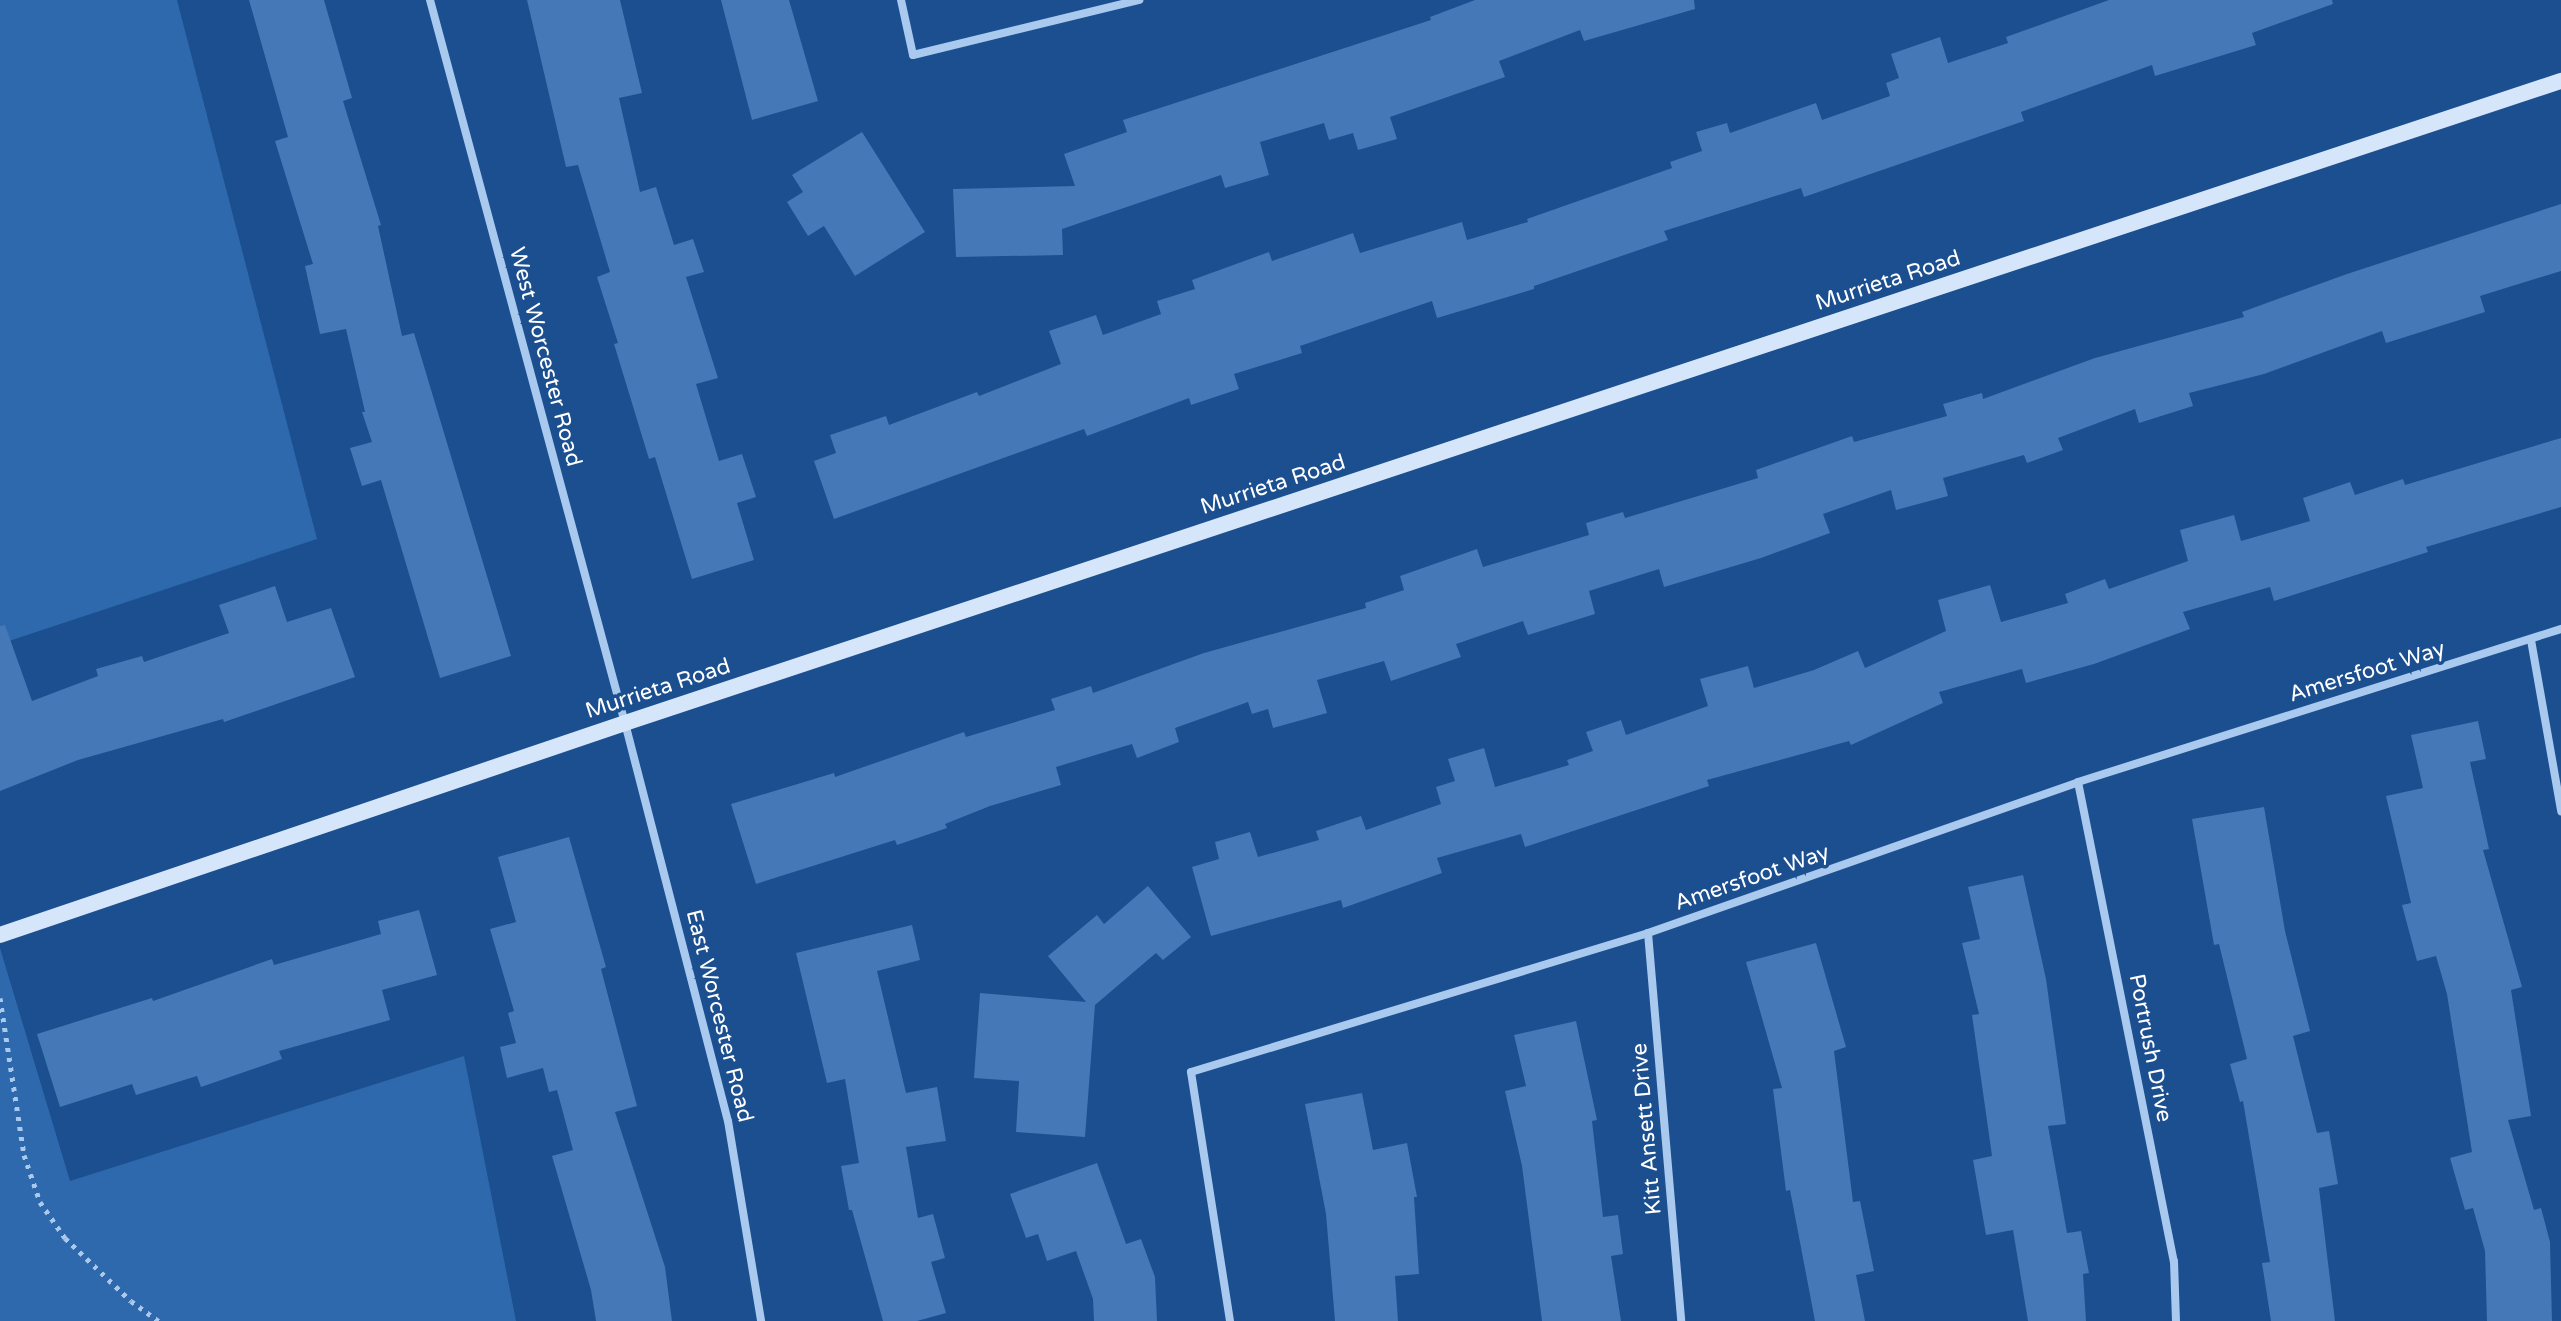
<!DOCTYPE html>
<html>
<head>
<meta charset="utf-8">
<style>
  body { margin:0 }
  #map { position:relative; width:2561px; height:1321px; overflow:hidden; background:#1b4f8f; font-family:"Varela Round",sans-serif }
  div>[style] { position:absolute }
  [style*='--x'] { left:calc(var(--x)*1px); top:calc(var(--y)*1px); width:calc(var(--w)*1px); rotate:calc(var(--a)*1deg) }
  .green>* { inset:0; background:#2e69ad }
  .building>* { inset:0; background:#4478b7 }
  .path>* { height:5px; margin-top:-2.5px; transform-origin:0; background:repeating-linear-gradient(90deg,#a9c9ee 0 4px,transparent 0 10px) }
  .street>* { height:8px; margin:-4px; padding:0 4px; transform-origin:4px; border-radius:4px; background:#a9c9ee }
  .secondary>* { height:16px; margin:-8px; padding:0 8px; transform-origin:8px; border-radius:8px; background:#d6e6fa }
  span { translate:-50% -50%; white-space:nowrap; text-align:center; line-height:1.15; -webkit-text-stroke:7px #1b4f8f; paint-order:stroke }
  .street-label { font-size:22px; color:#fff }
</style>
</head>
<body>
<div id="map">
  <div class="green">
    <div style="clip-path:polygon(0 0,177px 0,317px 539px,0 644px)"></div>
    <div style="clip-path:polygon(0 948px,70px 1181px,464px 1056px,516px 1321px,0 1321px)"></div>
  </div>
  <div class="building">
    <div style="clip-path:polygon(249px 0,324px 0,352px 98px,343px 101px,381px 225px,378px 226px,402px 336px,414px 333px,511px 656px,440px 678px,381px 480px,362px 486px,350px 448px,372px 442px,362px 412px,365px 412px,346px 329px,320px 334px,305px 266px,313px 264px,275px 141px,288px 137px)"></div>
    <div style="clip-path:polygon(527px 0,620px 0,642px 93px,619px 98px,640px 192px,656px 187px,674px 245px,693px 239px,704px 272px,686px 277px,718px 378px,696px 384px,719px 461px,742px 454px,756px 497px,737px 503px,754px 560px,692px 579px,655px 457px,649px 459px,614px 344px,618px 343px,597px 277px,610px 272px,578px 165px,566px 167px)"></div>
    <div style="clip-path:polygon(721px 0,789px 0,818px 101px,752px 120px)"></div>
    <div style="clip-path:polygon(1475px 0,1694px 0,1695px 9px,1584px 41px,1580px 30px,1499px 61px,1505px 77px,1390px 117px,1397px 139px,1358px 150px,1353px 133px,1329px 140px,1324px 123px,1260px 142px,1269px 175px,1225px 188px,1221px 175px,1062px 229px,1063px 255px,956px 257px,953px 189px,1075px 186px,1064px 154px,1127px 132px,1123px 120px,1431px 20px,1430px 17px)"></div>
    <div style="clip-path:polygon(2109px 0,2332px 0,2333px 4px,2252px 33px,2256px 45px,2155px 76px,2152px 65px,2021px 112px,2024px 121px,1804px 197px,1801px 188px,1664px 231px,1668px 240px,1534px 286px,1534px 289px,1437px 318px,1432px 301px,1300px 346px,1302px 353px,1234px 374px,1239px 389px,1191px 405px,1189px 398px,1087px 436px,1084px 429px,834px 519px,814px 461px,836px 453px,830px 435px,886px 416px,889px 425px,977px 392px,979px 396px,1061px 364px,1049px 331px,1096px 315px,1103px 335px,1161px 314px,1157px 301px,1195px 289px,1192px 280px,1269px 252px,1272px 261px,1353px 233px,1360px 253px,1462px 222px,1467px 240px,1528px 222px,1527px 219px,1672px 168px,1670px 162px,1702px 151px,1696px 132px,1727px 123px,1730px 133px,1816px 103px,1822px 120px,1890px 96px,1886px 83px,1899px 78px,1891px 54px,1940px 37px,1948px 63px,2008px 43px,2006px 37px)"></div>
    <div style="clip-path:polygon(862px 132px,925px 232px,855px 276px,824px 226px,808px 236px,787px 202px,803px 192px,792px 175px)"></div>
    <div style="clip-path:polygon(2561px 204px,2561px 271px,2480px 296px,2485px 312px,2386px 343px,2382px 331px,2264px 374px,2189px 393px,2193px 406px,2139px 423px,2135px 409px,2058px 438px,2063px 450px,2027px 463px,2024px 455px,1943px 478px,1948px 496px,1896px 510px,1891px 490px,1823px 514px,1830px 533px,1761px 558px,1664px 587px,1659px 569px,1589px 591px,1595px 614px,1528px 635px,1523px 621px,1456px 644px,1461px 657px,1391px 681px,1384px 661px,1317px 680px,1327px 713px,1273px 728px,1268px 709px,1252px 714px,1248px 702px,1175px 728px,1179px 742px,1137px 758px,1132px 744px,1056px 767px,1061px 785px,990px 806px,945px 824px,947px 828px,897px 845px,895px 840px,756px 884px,731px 804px,834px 773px,835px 777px,964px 732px,966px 737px,1055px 710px,1051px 699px,1091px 686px,1093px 693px,1204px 653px,1366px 608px,1365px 603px,1404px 590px,1400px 576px,1477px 549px,1483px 567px,1589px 535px,1586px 523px,1623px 512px,1625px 518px,1758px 478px,1756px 470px,1852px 436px,1854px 442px,1947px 416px,1943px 404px,1982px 393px,1983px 399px,2095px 358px,2244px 317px,2242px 312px,2347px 274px)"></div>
    <div style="clip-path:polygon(2561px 438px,2561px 507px,2426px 547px,2428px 552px,2274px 601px,2270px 587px,2183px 612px,2190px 629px,2094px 664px,2026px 683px,2022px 669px,1939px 692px,1943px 703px,1851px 745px,1849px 741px,1707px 780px,1709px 786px,1525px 847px,1521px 834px,1437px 858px,1442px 873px,1343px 908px,1341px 900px,1211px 936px,1192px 867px,1219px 859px,1215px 842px,1250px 832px,1258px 857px,1319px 840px,1316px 831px,1361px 816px,1366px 830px,1441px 804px,1436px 787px,1455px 781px,1448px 759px,1484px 748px,1495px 787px,1569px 765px,1567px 760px,1593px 751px,1586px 732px,1621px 720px,1626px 735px,1708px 706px,1700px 679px,1748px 666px,1754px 688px,1814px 670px,1858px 651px,1865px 668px,1946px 631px,1938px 600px,1990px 585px,2001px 622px,2068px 603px,2065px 594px,2105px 579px,2109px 589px,2188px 561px,2180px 530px,2234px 515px,2241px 541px,2310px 521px,2303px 498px,2350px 482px,2355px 495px,2403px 479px,2405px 485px)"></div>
    <div style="clip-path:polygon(275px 586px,287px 622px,331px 608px,355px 677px,224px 722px,223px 719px,78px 760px,0 791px,0 626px,5px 625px,32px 701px,98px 676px,96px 669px,142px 656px,144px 662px,229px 633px,219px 605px)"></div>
    <div style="clip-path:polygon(2478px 721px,2486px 759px,2470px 762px,2489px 849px,2483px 850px,2522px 987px,2511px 990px,2531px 1116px,2508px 1120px,2534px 1210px,2541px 1208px,2550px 1242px,2552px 1321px,2487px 1321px,2485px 1251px,2473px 1208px,2465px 1210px,2450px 1158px,2472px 1152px,2447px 994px,2436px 956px,2417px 961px,2402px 905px,2411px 903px,2386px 796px,2423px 788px,2411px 735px)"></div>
    <div style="clip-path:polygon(2264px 807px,2285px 931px,2310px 1031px,2293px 1036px,2317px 1133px,2329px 1131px,2338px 1184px,2319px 1188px,2335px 1321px,2271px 1321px,2262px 1263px,2270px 1262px,2243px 1101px,2240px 1102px,2230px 1064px,2247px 1059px,2219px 944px,2214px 945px,2192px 819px)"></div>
    <div style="clip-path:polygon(569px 837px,606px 967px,601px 969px,637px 1106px,615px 1112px,665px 1267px,672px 1321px,596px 1321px,591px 1290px,552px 1156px,573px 1150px,557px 1090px,549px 1092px,543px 1068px,507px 1078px,500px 1047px,516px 1043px,508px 1013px,514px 1011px,490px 929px,516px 922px,498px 857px)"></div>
    <div style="clip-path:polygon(2023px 875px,2046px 979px,2066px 1124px,2048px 1126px,2067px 1233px,2081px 1231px,2089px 1273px,2083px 1274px,2086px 1321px,2028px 1321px,2013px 1230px,1986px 1235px,1973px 1160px,1992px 1156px,1972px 1015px,1979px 1014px,1962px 943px,1980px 939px,1968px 887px)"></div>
    <div style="clip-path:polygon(1148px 886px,1191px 937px,1163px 960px,1156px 953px,1095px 1005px,1085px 1137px,1016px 1132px,1019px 1081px,974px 1078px,980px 993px,1086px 1002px,1048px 956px,1097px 915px,1104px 924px)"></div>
    <div style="clip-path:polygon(419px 910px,437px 975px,382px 990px,390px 1020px,279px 1051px,282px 1059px,201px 1087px,197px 1076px,136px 1095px,132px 1084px,60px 1107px,37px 1034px,152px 998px,153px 1001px,272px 959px,274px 965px,381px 934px,378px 921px)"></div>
    <div style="clip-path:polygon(912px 925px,920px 960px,877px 971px,906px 1093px,937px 1087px,946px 1141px,906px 1147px,918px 1218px,933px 1214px,945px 1258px,931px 1262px,946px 1313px,917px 1321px,883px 1321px,852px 1210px,849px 1210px,841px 1166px,859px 1163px,845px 1079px,827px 1083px,796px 953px)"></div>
    <div style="clip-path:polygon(1816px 943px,1846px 1047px,1834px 1051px,1853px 1202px,1860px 1201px,1874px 1271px,1856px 1275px,1865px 1321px,1815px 1321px,1790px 1190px,1786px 1191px,1773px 1089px,1782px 1088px,1746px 962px)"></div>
    <div style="clip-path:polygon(1576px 1021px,1597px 1120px,1592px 1121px,1603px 1217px,1618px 1215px,1623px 1254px,1611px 1256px,1621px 1321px,1542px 1321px,1522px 1166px,1505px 1091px,1526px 1086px,1514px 1035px)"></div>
    <div style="clip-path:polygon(1362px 1093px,1373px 1150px,1407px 1143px,1417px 1197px,1414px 1197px,1419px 1274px,1395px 1276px,1398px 1321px,1335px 1321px,1326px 1214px,1305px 1104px)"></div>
    <div style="clip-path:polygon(1097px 1163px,1126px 1244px,1141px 1239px,1155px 1277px,1157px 1321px,1094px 1321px,1093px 1299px,1076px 1251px,1047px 1261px,1038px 1234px,1026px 1238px,1010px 1194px)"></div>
  </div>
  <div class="path">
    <div style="--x:0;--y:998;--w:159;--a:81.3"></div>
    <div style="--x:24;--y:1155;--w:50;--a:71.2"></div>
    <div style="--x:40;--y:1202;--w:44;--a:55.2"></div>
    <div style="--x:65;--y:1238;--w:91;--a:43.7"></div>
    <div style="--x:131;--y:1301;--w:34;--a:36"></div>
  </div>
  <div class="street">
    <div style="--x:430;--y:0;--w:749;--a:74.91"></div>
    <div style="--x:625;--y:723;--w:411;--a:75.5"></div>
    <div style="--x:728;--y:1121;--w:203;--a:80.6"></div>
    <div style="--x:901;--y:0;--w:56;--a:77.7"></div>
    <div style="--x:913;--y:55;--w:233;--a:-13.7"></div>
    <div style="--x:2531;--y:640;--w:174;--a:80"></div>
    <div style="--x:2078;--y:782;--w:489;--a:78.7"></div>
    <div style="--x:2174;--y:1261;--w:60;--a:88.1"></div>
    <div style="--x:1648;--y:933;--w:389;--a:85.1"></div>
    <div style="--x:1230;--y:1321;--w:252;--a:-98.9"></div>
    <div style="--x:1191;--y:1072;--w:478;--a:-16.9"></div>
    <div style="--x:1648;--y:933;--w:456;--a:-19.3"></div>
    <div style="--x:2078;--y:782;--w:507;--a:-17.58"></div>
  </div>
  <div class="secondary">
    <div style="--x:0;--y:935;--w:660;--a:-18.74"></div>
    <div style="--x:625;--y:723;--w:2040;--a:-18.35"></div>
  </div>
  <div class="street-label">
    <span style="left:1888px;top:281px;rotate:-18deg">Murrieta Road</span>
    <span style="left:545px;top:357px;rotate:75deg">West Worcester Road</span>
    <span style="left:1273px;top:485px;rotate:-18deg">Murrieta Road</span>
    <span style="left:2367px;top:672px;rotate:-17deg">Amersfoot Way</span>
    <span style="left:658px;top:689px;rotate:-18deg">Murrieta Road</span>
    <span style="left:1752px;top:878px;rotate:-19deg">Amersfoot Way</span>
    <span style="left:719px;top:1016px;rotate:76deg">East Worcester Road</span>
    <span style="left:2150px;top:1048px;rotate:79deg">Portrush Drive</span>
    <span style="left:1647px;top:1129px;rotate:-95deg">Kitt Ansett Drive</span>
  </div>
</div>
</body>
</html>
